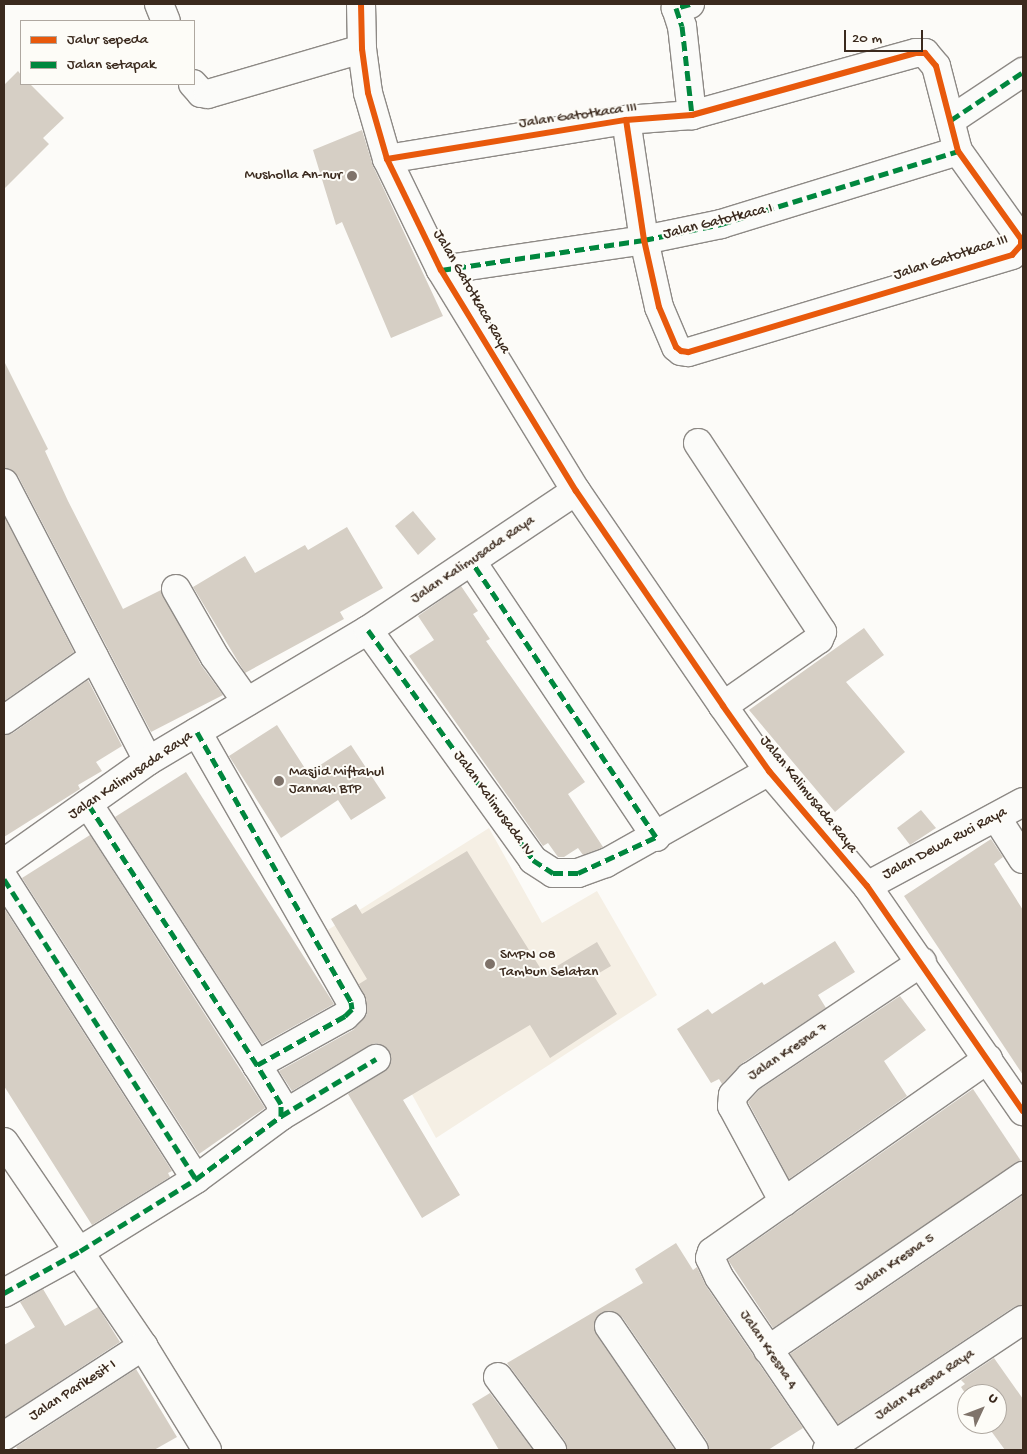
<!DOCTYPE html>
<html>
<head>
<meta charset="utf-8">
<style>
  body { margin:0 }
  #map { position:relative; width:1027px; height:1454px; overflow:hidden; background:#fcfbf8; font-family:"Gochi Hand",sans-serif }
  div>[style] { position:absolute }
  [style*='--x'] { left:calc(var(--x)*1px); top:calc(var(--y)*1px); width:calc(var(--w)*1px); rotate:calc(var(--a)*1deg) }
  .built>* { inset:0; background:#f5efe4 }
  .building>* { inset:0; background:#d6cfc5 }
  .roads { filter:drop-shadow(1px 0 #8d8985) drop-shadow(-1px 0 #8d8985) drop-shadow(0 1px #8d8985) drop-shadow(0 -1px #8d8985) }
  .street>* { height:28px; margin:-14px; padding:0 14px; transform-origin:14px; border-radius:14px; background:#fbfbf9 }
  .quiet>* { height:5px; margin-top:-2.5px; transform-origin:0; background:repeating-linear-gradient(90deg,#00873e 0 10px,transparent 0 15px) }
  .cycleway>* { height:6px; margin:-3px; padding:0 3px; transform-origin:3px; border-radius:3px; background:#e8590c }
  .dots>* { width:14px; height:14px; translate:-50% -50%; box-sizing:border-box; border:2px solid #fdfcf7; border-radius:50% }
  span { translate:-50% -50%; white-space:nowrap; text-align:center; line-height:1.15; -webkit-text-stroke:4px #fdfcf7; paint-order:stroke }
  .street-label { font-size:15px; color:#3b2a1e }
  .poi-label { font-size:15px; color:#3b2a1e }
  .right { translate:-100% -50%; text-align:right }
  .left { translate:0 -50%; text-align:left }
  .frame { position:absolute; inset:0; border:5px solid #3b2a1e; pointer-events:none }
  .legend { position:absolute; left:20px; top:20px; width:175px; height:65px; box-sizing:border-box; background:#fdfcf7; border:1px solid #afa8a0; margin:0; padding:6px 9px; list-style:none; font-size:15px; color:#3b2a1e }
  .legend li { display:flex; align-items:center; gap:10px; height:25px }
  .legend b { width:25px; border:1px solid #afa8a0 }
  .north { position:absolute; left:957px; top:1384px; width:50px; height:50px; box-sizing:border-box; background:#fdfcf7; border:1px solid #afa8a0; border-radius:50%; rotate:47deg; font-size:14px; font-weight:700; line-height:20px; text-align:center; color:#3b2a1e }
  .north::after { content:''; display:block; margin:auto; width:18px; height:22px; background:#7f736a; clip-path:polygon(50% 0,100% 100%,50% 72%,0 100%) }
  .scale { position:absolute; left:844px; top:30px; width:79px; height:22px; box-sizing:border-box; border:2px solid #3b2a1e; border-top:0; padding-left:6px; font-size:15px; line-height:18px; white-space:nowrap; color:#3b2a1e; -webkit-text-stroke:4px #fdfcf7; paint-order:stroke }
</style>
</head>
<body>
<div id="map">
  <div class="built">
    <div style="clip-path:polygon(489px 828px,542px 923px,597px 891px,657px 995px,436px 1138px,323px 933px)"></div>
  </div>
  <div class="building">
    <div style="clip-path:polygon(18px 71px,21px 75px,21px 84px,30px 84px,64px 118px,43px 138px,49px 144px,4px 189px,4px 85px)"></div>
    <div style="clip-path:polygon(362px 130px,373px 166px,443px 316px,391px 338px,342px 222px,336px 225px,313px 150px)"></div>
    <div style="clip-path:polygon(4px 361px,48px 449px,45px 451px,68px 501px,123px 609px,161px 590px,201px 665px,223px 695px,151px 732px,18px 476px,4px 468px)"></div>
    <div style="clip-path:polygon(413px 511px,436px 539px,418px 555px,395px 526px)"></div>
    <div style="clip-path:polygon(4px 516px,74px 652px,4px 701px)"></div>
    <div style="clip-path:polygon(347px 527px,383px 588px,340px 612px,344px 619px,245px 673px,193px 587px,245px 556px,255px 573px,305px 545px,308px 550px)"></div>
    <div style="clip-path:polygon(461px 586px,478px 611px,473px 614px,490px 639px,486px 641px,585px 782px,568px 794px,603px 847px,599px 849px,583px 855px,578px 848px,564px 857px,558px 857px,548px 843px,543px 846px,409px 656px,434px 640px,418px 616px)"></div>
    <div style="clip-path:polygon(864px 628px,884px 655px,846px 682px,905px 752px,835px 812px,749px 710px)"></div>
    <div style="clip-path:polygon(88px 680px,122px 746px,96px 762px,102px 771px,78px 785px,80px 789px,4px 837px,4px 735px,13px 733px)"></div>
    <div style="clip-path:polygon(277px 725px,308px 773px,351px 745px,386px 798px,351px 820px,338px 800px,281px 838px,229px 756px)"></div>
    <div style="clip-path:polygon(186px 772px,334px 1004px,262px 1044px,115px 817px)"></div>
    <div style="clip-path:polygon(921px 810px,936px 828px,910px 845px,897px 828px)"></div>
    <div style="clip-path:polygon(90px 835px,265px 1108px,199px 1154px,22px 878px)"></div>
    <div style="clip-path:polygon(991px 839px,1003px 857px,994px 864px,1023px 910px,1023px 1075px,904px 896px)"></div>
    <div style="clip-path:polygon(467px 851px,544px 974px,597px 942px,611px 966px,594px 976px,617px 1014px,550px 1058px,530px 1025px,403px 1100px,460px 1195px,422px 1218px,348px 1094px,389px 1067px,389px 1051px,376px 1043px,368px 1046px,292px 1091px,279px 1071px,353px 1030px,367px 1014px,366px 999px,359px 984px,367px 979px,331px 919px,356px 904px,362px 914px)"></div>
    <div style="clip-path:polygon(4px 908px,172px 1171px,168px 1173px,170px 1177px,92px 1225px,4px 1086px)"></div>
    <div style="clip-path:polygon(835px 941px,855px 972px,818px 995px,826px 1008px,741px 1064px,722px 1084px,719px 1079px,711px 1083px,677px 1029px,708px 1009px,712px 1014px,762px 982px,764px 985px)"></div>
    <div style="clip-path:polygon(900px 996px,926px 1030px,884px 1061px,907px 1096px,789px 1179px,748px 1102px,760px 1089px)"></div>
    <div style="clip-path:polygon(973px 1089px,1021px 1161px,773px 1328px,728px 1260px)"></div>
    <div style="clip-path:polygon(1023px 1195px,1023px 1305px,1014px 1307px,838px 1424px,790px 1354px)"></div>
    <div style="clip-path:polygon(676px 1243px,693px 1270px,697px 1267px,706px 1286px,803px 1428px,768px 1450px,709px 1450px,707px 1441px,622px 1317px,607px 1311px,595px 1320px,596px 1334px,675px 1450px,567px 1450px,565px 1441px,507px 1363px,643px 1283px,635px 1269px)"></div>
    <div style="clip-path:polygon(43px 1289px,65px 1326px,98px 1307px,120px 1342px,4px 1418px,4px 1345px,35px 1327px,20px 1302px)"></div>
    <div style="clip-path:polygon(994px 1358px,1023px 1399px,1023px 1450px,1005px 1450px,986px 1424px,997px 1424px,997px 1394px,967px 1396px,961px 1387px,965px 1384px,961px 1380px)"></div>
    <div style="clip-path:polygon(136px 1369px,177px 1437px,154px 1450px,18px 1450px,16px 1447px)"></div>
    <div style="clip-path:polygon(490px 1393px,533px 1450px,499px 1450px,472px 1404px)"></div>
  </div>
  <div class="roads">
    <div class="street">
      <div style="--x:159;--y:4;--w:18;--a:68"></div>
      <div style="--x:361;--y:4;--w:45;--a:88.7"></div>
      <div style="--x:362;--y:49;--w:44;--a:82.2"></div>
      <div style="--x:368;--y:93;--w:69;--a:73.9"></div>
      <div style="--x:387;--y:159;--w:123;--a:64.1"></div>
      <div style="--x:441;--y:270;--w:259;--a:58.6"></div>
      <div style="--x:576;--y:491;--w:260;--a:55.6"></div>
      <div style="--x:723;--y:706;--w:80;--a:54.7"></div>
      <div style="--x:769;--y:771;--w:151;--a:49.6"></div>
      <div style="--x:867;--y:886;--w:274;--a:55.3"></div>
      <div style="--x:690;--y:4;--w:15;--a:164"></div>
      <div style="--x:676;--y:8;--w:19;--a:72"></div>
      <div style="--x:682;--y:26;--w:90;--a:83.6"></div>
      <div style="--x:193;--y:84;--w:12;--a:48"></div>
      <div style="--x:201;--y:93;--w:7;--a:8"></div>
      <div style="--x:208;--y:94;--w:160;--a:-16.3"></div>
      <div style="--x:951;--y:120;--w:87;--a:-33.7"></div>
      <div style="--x:387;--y:159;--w:242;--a:-9.3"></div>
      <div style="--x:626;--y:120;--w:66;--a:-4.3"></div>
      <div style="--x:692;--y:115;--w:232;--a:-15.5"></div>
      <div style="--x:916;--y:53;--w:9;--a:0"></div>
      <div style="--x:925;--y:53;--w:17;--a:50"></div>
      <div style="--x:936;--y:66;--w:88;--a:75.5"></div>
      <div style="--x:958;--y:151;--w:108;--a:54.4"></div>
      <div style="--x:1021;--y:239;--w:6;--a:90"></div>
      <div style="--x:1021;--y:245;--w:13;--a:132"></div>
      <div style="--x:1012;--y:255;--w:338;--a:163.3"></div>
      <div style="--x:688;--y:352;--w:7;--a:-172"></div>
      <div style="--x:681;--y:351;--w:6;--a:-141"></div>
      <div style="--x:676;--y:347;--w:43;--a:-113"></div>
      <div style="--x:659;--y:307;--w:69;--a:-102.6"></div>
      <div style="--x:644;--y:240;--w:121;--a:-98.5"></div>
      <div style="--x:441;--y:270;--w:205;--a:-8.4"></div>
      <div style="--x:644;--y:240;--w:79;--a:-11.7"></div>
      <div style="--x:721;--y:224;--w:248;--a:-17.1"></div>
      <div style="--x:698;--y:443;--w:226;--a:56.7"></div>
      <div style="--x:822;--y:632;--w:8;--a:113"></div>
      <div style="--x:819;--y:639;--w:117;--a:145.1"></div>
      <div style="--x:4;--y:483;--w:313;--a:62.6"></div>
      <div style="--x:472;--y:562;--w:331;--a:56.2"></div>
      <div style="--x:176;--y:589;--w:78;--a:60.2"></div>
      <div style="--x:215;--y:657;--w:55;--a:54.6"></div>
      <div style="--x:368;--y:630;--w:283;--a:54.3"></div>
      <div style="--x:533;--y:860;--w:24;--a:33"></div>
      <div style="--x:553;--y:873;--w:25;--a:0"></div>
      <div style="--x:578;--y:873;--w:30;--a:-20"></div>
      <div style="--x:606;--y:863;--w:187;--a:-29.4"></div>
      <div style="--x:4;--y:720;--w:110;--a:-35"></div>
      <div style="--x:197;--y:732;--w:311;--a:60.3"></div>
      <div style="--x:351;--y:1002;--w:7;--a:82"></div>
      <div style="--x:352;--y:1009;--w:10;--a:135"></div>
      <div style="--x:345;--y:1016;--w:101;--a:150.9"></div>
      <div style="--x:996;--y:817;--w:50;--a:57.3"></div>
      <div style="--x:4;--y:863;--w:176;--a:-35.3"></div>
      <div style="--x:148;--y:761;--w:256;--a:-30.8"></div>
      <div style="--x:368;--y:630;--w:250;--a:-33.8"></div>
      <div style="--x:4;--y:879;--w:356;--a:57.4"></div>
      <div style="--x:867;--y:886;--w:177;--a:-28.3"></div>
      <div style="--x:281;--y:1116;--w:111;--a:-31"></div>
      <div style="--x:4;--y:1142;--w:247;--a:55.7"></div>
      <div style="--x:143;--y:1346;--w:122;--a:58.4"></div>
      <div style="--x:784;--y:1202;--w:109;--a:-118.4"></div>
      <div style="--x:732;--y:1106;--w:11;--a:-85"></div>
      <div style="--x:733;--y:1095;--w:25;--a:-47"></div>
      <div style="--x:750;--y:1077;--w:207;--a:-33.8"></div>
      <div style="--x:4;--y:1293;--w:87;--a:-28.9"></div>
      <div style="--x:80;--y:1251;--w:137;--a:-31.8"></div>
      <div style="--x:196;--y:1179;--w:106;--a:-36.5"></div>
      <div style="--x:281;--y:1116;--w:12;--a:-90"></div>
      <div style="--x:281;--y:1104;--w:46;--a:-121.6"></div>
      <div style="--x:257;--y:1065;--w:311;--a:-122.9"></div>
      <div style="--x:609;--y:1326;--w:150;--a:55.6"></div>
      <div style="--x:768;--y:1350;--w:309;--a:-34.3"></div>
      <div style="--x:498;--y:1377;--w:91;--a:53.5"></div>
      <div style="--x:4;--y:1436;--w:166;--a:-32.9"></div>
      <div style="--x:827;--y:1450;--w:235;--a:-33.6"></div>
      <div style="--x:837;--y:1450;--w:209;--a:-124.3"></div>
      <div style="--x:719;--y:1277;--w:21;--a:-115"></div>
      <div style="--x:710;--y:1258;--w:6;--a:-72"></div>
      <div style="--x:712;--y:1252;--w:337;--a:-35"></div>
    </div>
  </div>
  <div class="quiet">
    <div style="--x:690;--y:4;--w:15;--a:164"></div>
    <div style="--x:676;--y:8;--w:19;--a:72"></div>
    <div style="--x:682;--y:26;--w:90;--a:83.6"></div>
    <div style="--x:951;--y:120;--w:87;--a:-33.7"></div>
    <div style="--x:441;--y:270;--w:205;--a:-8.4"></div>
    <div style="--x:644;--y:240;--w:79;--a:-11.7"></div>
    <div style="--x:721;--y:224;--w:248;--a:-17.1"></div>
    <div style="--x:368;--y:630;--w:283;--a:54.3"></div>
    <div style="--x:533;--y:860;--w:24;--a:33"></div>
    <div style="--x:553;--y:873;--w:25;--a:0"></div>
    <div style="--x:578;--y:873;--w:86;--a:-24.8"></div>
    <div style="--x:656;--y:837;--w:331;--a:-123.8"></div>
    <div style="--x:197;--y:732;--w:311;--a:60.3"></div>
    <div style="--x:351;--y:1002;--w:7;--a:82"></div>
    <div style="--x:352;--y:1009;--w:10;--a:135"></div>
    <div style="--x:345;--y:1016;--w:101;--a:150.9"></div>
    <div style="--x:4;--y:879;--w:356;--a:57.4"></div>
    <div style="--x:281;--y:1116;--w:111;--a:-31"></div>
    <div style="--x:4;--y:1293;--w:87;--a:-28.9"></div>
    <div style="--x:80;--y:1251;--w:137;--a:-31.8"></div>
    <div style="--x:196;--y:1179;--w:106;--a:-36.5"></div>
    <div style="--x:281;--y:1116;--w:12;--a:-90"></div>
    <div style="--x:281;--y:1104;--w:46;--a:-121.6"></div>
    <div style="--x:257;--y:1065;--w:311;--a:-122.9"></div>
  </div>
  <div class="cycleway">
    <div style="--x:361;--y:4;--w:45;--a:88.7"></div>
    <div style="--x:362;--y:49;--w:44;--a:82.2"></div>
    <div style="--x:368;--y:93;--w:69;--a:73.9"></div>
    <div style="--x:387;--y:159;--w:123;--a:64.1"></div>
    <div style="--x:441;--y:270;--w:259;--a:58.6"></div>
    <div style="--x:576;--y:491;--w:260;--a:55.6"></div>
    <div style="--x:723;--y:706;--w:80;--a:54.7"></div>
    <div style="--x:769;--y:771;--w:151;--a:49.6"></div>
    <div style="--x:867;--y:886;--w:274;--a:55.3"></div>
    <div style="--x:387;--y:159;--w:242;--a:-9.3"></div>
    <div style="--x:626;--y:120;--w:66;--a:-4.3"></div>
    <div style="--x:692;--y:115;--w:232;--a:-15.5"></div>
    <div style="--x:916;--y:53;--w:9;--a:0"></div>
    <div style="--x:925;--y:53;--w:17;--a:50"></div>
    <div style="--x:936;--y:66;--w:88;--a:75.5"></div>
    <div style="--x:958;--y:151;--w:108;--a:54.4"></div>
    <div style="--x:1021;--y:239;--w:6;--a:90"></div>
    <div style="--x:1021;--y:245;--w:13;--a:132"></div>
    <div style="--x:1012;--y:255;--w:338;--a:163.3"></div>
    <div style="--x:688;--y:352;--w:7;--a:-172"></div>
    <div style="--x:681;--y:351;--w:6;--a:-141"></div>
    <div style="--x:676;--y:347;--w:43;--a:-113"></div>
    <div style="--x:659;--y:307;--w:69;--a:-102.6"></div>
    <div style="--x:644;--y:240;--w:121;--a:-98.5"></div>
  </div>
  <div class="dots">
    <div style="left:352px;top:176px;background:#7f736a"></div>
    <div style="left:279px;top:781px;background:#7f736a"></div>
    <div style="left:490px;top:964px;background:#7f736a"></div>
  </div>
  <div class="street-label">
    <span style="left:578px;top:116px;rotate:-8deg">Jalan Gatotkaca III</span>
    <span style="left:718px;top:222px;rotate:-14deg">Jalan Gatotkaca I</span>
    <span style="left:951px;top:258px;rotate:-18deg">Jalan Gatotkaca III</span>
    <span style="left:471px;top:292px;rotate:60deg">Jalan Gatotkaca Raya</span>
    <span style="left:473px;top:560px;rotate:-34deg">Jalan Kalimusada Raya</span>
    <span style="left:131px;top:776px;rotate:-34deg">Jalan Kalimusada Raya</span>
    <span style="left:808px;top:795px;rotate:51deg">Jalan Kalimusada Raya</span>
    <span style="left:493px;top:804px;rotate:54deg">Jalan Kalimusada IV</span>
    <span style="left:945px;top:844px;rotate:-28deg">Jalan Dewa Ruci Raya</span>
    <span style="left:788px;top:1052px;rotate:-34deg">Jalan Kresna 7</span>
    <span style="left:895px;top:1263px;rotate:-34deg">Jalan Kresna 5</span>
    <span style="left:768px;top:1350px;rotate:56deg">Jalan Kresna 4</span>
    <span style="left:925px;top:1385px;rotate:-34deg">Jalan Kresna Raya</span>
    <span style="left:73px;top:1391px;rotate:-33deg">Jalan Parikesit I</span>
  </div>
  <div class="poi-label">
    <span class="right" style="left:342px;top:176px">Musholla An-nur</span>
    <span class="left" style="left:289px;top:781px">Masjid Miftahul<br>Jannah BTP</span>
    <span class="left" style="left:500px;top:964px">SMPN 08<br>Tambun Selatan</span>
  </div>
  <div class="frame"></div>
  <ul class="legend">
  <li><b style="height:6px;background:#e8590c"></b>Jalur sepeda</li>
  <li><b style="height:6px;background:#00873e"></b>Jalan setapak</li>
  </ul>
  <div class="north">U</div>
  <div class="scale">20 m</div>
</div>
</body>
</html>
